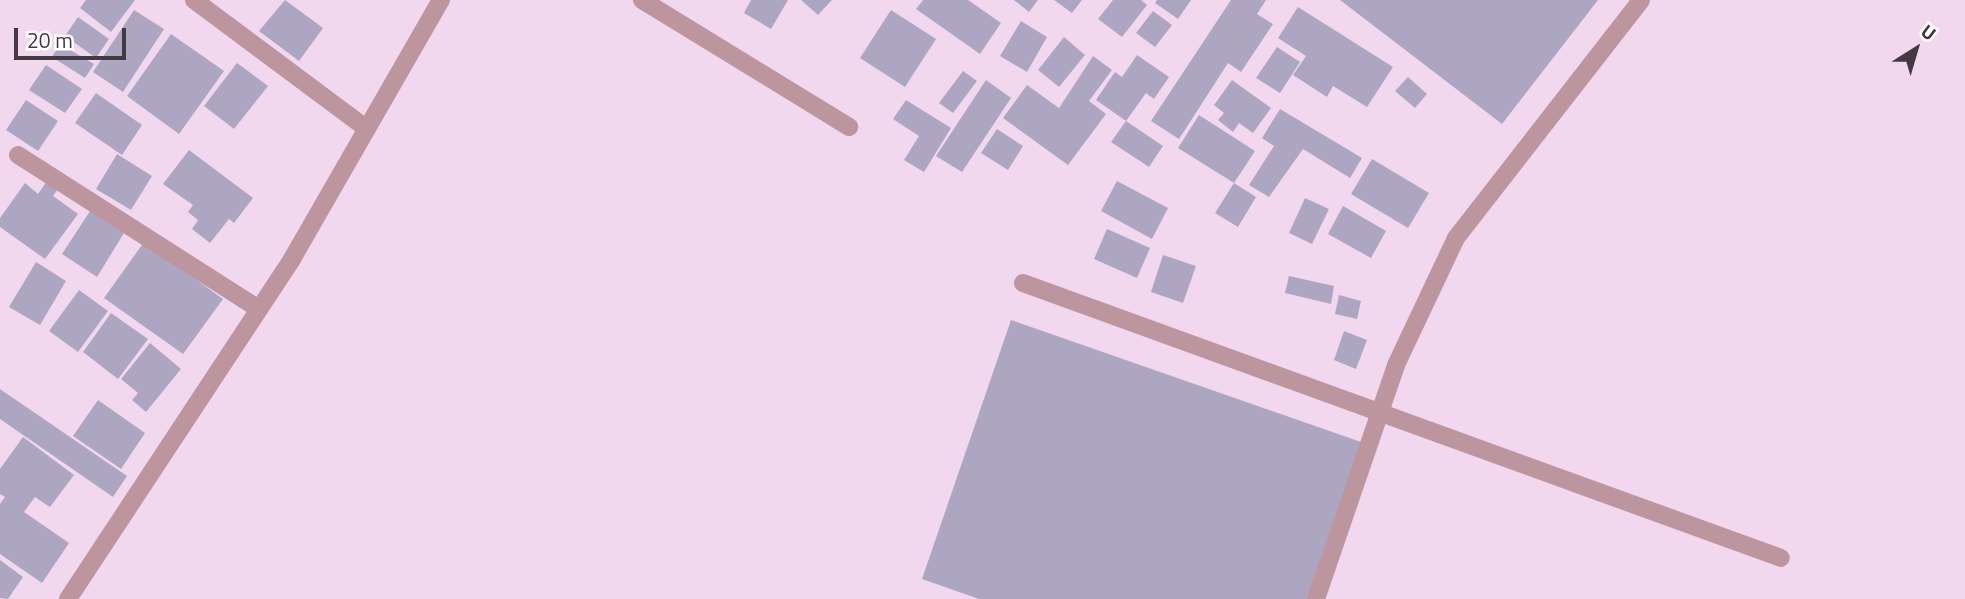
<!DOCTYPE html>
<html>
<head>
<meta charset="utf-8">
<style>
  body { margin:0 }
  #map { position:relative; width:1965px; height:599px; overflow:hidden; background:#f2d8ee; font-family:"Titillium Web",sans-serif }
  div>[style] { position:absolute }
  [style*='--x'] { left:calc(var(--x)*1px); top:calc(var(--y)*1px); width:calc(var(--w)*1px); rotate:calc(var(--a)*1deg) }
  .building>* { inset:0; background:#ada6c3 }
  .lane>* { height:18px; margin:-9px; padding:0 9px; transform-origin:9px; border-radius:9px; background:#bd959e }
  .street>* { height:18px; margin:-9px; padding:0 9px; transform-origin:9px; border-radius:9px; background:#bd959e }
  span { translate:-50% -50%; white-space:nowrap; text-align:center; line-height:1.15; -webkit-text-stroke:6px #fff; paint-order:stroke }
  .north { position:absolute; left:1881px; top:14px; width:70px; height:70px; -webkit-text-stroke:5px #fff; paint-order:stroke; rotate:37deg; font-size:19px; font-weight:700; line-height:28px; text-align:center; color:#433942 }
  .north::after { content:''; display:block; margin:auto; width:24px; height:32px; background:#433942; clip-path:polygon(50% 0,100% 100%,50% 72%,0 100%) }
  .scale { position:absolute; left:14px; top:28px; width:112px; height:32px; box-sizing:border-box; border:4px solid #433942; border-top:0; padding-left:9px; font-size:21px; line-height:24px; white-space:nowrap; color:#433942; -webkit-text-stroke:5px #fff; paint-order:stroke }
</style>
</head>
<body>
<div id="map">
  <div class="building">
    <div style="clip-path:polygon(86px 0,135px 0,111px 32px,80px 8px)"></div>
    <div style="clip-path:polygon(285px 0,323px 28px,299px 61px,259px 31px)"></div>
    <div style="clip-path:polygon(751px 0,788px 0,771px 29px,744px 13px)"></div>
    <div style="clip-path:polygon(801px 0,832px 0,818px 15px)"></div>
    <div style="clip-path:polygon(923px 0,968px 0,1001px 23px,980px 54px,916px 9px)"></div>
    <div style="clip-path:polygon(1014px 0,1038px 0,1029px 12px)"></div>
    <div style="clip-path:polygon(1054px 0,1082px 0,1072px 13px)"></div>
    <div style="clip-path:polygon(1113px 0,1141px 0,1147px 5px,1122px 37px,1098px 19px)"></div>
    <div style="clip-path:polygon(1157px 0,1191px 0,1178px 19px,1155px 3px)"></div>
    <div style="clip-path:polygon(1231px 0,1266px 0,1257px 14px,1273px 24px,1241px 72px,1228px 63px,1179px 139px,1151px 121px)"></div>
    <div style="clip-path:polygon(1340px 0,1598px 0,1502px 124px)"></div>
    <div style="clip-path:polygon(1298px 7px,1393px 67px,1367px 107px,1333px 86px,1327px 97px,1293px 75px,1306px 56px,1278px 38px)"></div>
    <div style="clip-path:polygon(134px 10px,164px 29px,123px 92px,93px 72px)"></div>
    <div style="clip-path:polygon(891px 10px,936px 39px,905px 87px,860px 58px)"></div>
    <div style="clip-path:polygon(1153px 11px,1172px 25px,1155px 47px,1136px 33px)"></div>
    <div style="clip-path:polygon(78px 17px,109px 39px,96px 58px,65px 36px)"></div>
    <div style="clip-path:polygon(1021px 21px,1047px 37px,1027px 72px,1000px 56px)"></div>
    <div style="clip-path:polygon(171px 34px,224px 71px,179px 134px,127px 96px)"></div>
    <div style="clip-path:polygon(1064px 37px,1085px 55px,1059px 87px,1038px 70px)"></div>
    <div style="clip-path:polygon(60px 44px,94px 64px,85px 78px,52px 57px)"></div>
    <div style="clip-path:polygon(1277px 47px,1300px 62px,1280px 93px,1256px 78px)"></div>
    <div style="clip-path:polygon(1137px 55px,1169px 77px,1154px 99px,1146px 93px,1126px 121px,1096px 100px,1115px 72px,1122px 77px)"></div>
    <div style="clip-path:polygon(1093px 56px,1112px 70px,1089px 101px,1106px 114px,1068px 165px,1003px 118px,1027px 85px,1059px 108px)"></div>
    <div style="clip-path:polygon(237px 63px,268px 86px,234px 129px,204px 106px)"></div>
    <div style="clip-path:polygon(46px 65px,82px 89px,65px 113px,29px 90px)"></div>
    <div style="clip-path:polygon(963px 71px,977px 81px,953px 113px,939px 103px)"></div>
    <div style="clip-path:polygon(1408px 77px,1427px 94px,1415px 108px,1395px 91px)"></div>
    <div style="clip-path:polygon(986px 80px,1011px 98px,962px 172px,936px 156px)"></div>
    <div style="clip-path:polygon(1232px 80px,1271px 108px,1253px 133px,1239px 123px,1233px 132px,1218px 120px,1224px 113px,1214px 105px)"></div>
    <div style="clip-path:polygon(96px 93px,142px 125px,122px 155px,75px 123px)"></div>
    <div style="clip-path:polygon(26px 100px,58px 121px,38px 151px,6px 130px)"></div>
    <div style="clip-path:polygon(906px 100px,951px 128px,924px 172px,904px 160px,919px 136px,893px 119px)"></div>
    <div style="clip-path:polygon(1280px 109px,1362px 158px,1350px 178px,1303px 149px,1269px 197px,1249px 185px,1274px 146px,1262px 138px)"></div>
    <div style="clip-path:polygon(1199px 115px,1255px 151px,1234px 183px,1256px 197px,1238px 227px,1215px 213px,1234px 183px,1178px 148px)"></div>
    <div style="clip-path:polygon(1126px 121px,1163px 146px,1149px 167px,1111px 142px)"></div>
    <div style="clip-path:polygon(997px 129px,1023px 146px,1008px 170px,981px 153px)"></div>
    <div style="clip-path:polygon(189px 150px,253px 198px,234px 223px,229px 219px,210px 243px,192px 229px,198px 220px,188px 212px,193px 205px,163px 184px)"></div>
    <div style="clip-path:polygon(117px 154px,152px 176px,131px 210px,96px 189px)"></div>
    <div style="clip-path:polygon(1372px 159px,1429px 193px,1408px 228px,1351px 194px)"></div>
    <div style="clip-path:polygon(47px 181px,58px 189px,53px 196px,78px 214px,45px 259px,0 227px,0 218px,25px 183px,38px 194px)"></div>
    <div style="clip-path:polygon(1117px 181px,1168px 208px,1152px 239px,1101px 211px)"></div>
    <div style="clip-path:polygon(1305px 198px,1329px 209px,1312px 244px,1289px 233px)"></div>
    <div style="clip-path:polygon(1343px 206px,1386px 231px,1371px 258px,1328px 234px)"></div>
    <div style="clip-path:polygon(90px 211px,124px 233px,97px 277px,62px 254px)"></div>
    <div style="clip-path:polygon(1107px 229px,1150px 248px,1137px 278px,1094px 259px)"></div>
    <div style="clip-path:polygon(144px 242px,223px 299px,183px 354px,104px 298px)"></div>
    <div style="clip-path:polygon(1163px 255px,1196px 266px,1183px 303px,1151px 292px)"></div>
    <div style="clip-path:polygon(36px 262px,66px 281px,40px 325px,9px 307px)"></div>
    <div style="clip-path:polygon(1289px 276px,1334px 286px,1331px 304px,1285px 293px)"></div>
    <div style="clip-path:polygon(79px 290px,108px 311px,78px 352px,49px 331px)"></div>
    <div style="clip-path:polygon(1339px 295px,1361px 301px,1357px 319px,1335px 314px)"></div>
    <div style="clip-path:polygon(111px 313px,148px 339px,118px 379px,83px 352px)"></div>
    <div style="clip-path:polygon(1011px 320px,1361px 442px,1307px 599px,979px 599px,922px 579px)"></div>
    <div style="clip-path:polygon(1344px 331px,1367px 340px,1356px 369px,1334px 360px)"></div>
    <div style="clip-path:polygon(150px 343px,181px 369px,146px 412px,132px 400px,138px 393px,121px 379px)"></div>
    <div style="clip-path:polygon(0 389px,127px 476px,113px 497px,0 419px)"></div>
    <div style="clip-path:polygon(98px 400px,145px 433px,121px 469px,73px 436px)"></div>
    <div style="clip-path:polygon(23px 437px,74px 475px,50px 507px,35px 497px,24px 512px,69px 543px,42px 583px,0 554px,0 504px,5px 497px,0 494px,0 469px)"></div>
    <div style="clip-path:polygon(0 560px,23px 577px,8px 599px,0 598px)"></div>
  </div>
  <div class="lane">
    <div style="--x:1023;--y:283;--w:806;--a:19.94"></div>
    <div style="--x:1316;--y:599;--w:247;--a:-71.1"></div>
    <div style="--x:1396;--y:365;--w:140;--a:-64.7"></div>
    <div style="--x:1456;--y:238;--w:301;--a:-52.1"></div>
  </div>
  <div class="street">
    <div style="--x:194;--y:0;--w:214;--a:36.7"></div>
    <div style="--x:642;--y:0;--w:243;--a:31.5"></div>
    <div style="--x:18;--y:155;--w:286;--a:32.6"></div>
    <div style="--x:68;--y:599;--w:407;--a:-56.6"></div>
    <div style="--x:292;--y:259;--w:299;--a:-60.1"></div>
  </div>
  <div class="north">U</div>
  <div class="scale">20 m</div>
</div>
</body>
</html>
